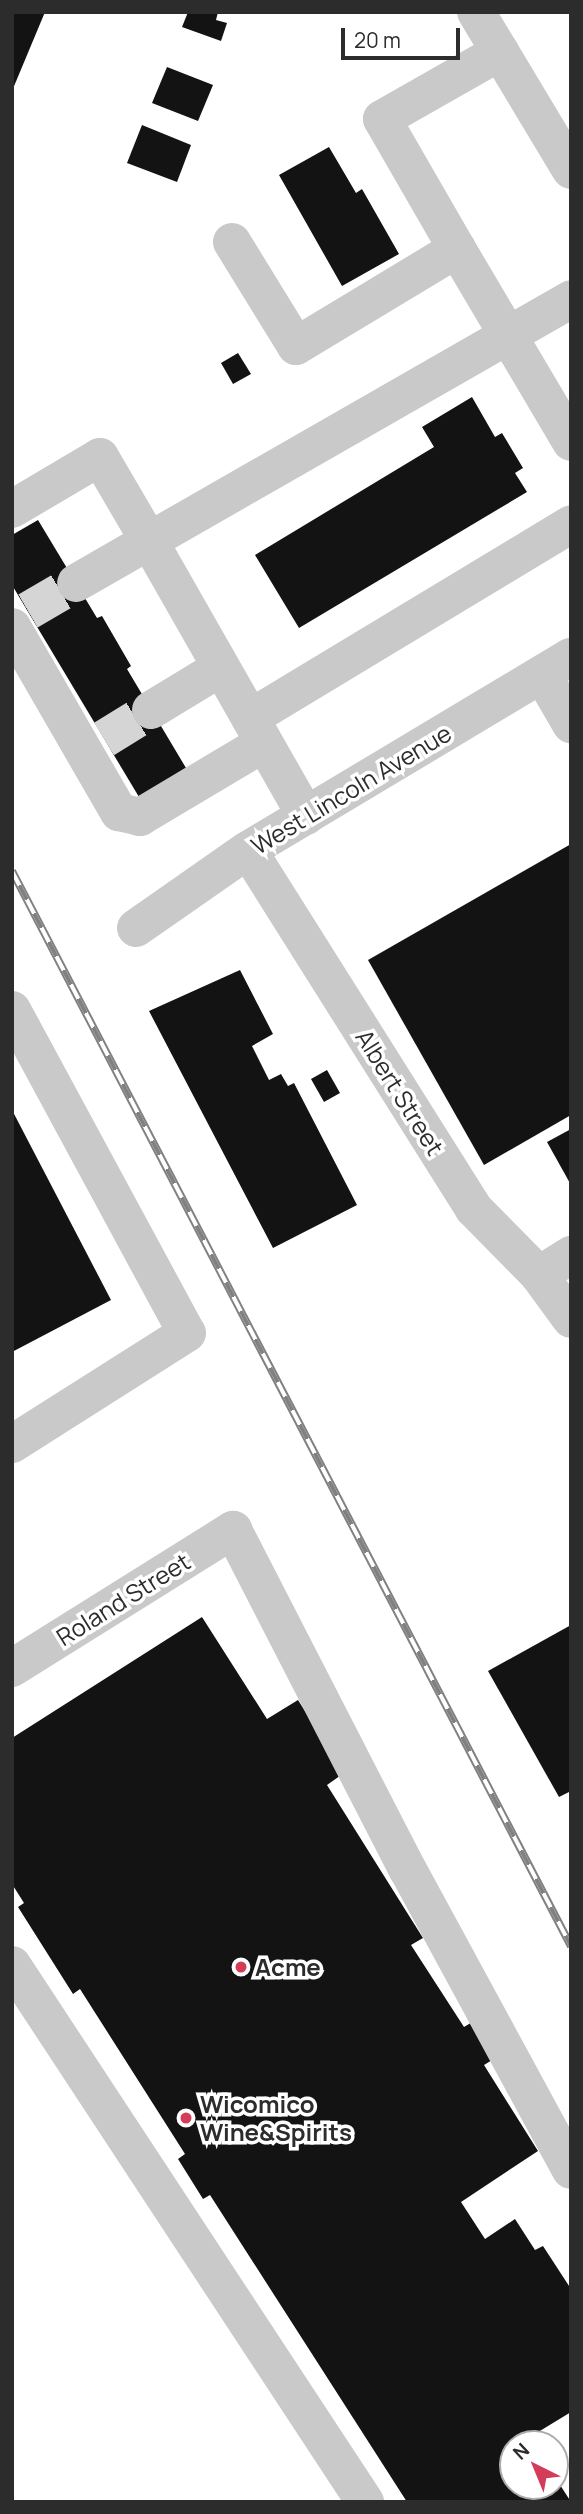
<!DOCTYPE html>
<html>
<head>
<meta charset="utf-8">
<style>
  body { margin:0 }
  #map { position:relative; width:583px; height:2514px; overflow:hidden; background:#fff; font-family:Manrope,sans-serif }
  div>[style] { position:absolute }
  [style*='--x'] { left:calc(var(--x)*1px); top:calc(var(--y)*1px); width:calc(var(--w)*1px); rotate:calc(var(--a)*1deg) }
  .building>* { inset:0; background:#131313 }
  .minor-tunnel>* { height:38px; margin-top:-19px; transform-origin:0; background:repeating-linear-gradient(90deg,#d5d5d5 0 38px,transparent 0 57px) }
  .minor>* { height:38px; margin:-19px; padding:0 19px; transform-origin:19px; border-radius:19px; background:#c9c9c9 }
  .rail>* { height:8px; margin-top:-4px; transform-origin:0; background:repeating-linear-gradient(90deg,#fff 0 16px,#818181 0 32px); box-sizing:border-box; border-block:2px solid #818181 }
  .dots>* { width:19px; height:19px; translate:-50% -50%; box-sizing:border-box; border:4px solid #fff; border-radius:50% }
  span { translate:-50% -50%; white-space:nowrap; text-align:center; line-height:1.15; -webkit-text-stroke:7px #fff; paint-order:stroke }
  .street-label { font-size:24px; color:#2c2c2c }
  .poi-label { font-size:24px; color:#2c2c2c; font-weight:700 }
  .left { translate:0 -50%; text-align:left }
  .frame { position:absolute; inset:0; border:14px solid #2c2c2c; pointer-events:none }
  .north { position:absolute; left:499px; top:2430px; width:70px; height:70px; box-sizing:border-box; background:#fff; border:2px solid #ababab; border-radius:50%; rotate:317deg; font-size:19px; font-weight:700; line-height:28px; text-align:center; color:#2c2c2c }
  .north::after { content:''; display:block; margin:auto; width:24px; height:32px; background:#d43d5a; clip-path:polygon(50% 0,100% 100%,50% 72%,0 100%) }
  .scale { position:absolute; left:341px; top:28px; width:119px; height:32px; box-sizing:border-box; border:4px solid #2c2c2c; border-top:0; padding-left:9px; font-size:21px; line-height:24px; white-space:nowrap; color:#2c2c2c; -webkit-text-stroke:5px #fff; paint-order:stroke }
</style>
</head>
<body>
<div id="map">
  <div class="building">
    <div style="clip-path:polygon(12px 12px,45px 12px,12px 91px)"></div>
    <div style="clip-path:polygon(188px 12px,218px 12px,216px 20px,227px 23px,221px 41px,182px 27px)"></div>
    <div style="clip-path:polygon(167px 67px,213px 85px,198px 121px,152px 103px)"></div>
    <div style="clip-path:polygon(142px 125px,191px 145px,177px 182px,127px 163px)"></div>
    <div style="clip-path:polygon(329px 147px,356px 193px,362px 189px,399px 254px,342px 286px,279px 175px)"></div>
    <div style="clip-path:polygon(238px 353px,251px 374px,233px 384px,221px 363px)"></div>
    <div style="clip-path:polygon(472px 397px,495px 437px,502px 433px,523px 468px,515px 473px,527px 492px,299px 628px,255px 555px,434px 447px,422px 427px)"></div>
    <div style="clip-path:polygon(38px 520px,97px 618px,102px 616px,131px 666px,127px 669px,186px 768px,139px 797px,12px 585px,12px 535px)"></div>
    <div style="clip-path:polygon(571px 844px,571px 1115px,484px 1165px,368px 960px)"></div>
    <div style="clip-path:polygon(240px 970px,273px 1034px,252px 1046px,269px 1080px,281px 1074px,288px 1086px,294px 1083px,357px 1205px,273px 1248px,149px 1011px)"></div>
    <div style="clip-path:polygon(327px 1070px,340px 1093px,324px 1102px,311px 1079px)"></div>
    <div style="clip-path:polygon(12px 1110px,111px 1300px,12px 1352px)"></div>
    <div style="clip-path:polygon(571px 1129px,571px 1185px,547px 1142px)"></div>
    <div style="clip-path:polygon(202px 1617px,267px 1719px,298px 1700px,344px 1773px,327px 1785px,423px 1938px,411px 1945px,464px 2027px,474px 2021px,497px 2057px,484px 2065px,538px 2151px,461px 2202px,485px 2239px,515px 2219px,535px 2250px,543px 2246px,571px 2289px,571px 2412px,530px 2437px,534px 2444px,513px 2444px,513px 2486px,555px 2486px,555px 2477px,571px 2502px,407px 2502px,210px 2195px,203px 2199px,178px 2159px,185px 2154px,80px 1989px,73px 1994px,18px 1907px,24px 1903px,12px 1884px,12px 1738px)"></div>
    <div style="clip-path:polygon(571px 1625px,571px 1791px,559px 1797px,488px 1671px)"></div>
  </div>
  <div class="minor-tunnel">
    <div style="--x:28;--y:611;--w:56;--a:-30.3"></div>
    <div style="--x:104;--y:739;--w:55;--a:-31.7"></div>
  </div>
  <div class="minor">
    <div style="--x:476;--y:12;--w:184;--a:59"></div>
    <div style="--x:232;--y:242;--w:122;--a:58.4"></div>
    <div style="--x:296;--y:346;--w:188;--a:-31.1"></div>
    <div style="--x:457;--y:249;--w:224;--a:59.4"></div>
    <div style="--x:457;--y:249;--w:150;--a:-120"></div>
    <div style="--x:382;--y:119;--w:136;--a:-29.6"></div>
    <div style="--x:12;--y:509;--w:102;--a:-30.6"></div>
    <div style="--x:100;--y:457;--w:97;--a:59.7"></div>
    <div style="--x:149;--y:541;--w:84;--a:150.1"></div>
    <div style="--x:12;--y:627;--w:214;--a:60"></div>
    <div style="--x:119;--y:812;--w:22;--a:13"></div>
    <div style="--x:140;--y:817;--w:144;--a:-30.8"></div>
    <div style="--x:543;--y:676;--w:56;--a:59.7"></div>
    <div style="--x:151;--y:710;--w:81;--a:-31.3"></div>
    <div style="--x:250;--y:718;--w:375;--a:-31.1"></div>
    <div style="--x:306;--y:816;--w:317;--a:-119.7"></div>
    <div style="--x:149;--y:541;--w:486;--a:-29.8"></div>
    <div style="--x:248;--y:850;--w:424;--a:57.8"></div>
    <div style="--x:474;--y:1209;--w:93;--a:45.4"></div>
    <div style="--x:539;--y:1275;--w:54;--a:54"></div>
    <div style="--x:136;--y:928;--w:136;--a:-34.9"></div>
    <div style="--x:248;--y:850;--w:376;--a:-30.9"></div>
    <div style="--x:12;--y:1010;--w:367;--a:61.6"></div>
    <div style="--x:187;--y:1333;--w:207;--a:147.6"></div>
    <div style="--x:539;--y:1275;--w:38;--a:-32"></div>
    <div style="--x:12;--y:1668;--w:261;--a:-32"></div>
    <div style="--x:233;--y:1530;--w:382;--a:62.8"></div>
    <div style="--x:408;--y:1870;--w:341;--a:61.5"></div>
    <div style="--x:12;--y:1965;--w:643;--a:56.68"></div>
  </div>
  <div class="rail">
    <div style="--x:12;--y:871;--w:1212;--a:62.53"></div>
  </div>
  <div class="dots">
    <div style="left:241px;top:1967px;background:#d43d5a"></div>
    <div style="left:186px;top:2118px;background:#d43d5a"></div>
  </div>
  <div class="street-label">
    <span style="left:351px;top:789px;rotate:-31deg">West Lincoln Avenue</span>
    <span style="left:400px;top:1092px;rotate:58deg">Albert Street</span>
    <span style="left:123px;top:1599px;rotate:-32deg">Roland Street</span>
  </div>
  <div class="poi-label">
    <span class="left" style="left:255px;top:1967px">Acme</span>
    <span class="left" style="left:200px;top:2118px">Wicomico<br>Wine&amp;Spirits</span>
  </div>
  <div class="frame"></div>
  <div class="north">N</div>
  <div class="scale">20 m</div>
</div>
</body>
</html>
